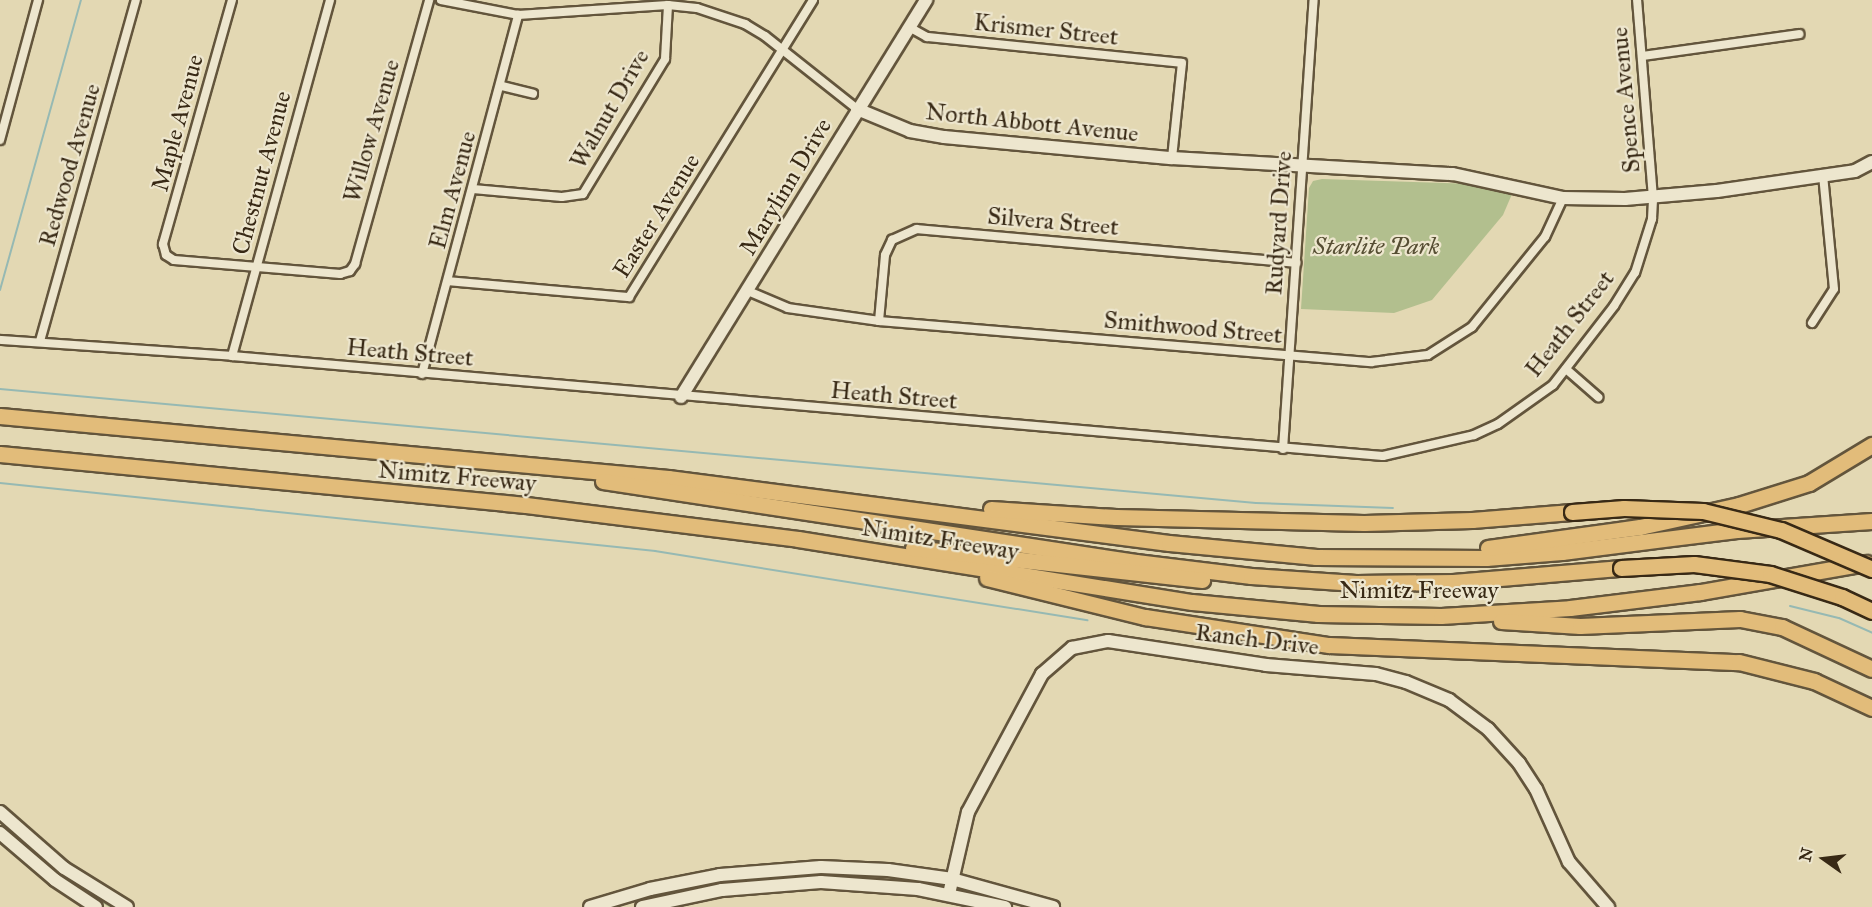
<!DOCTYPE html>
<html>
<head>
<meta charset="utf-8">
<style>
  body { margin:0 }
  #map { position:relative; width:1872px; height:907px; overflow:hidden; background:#e3d8b3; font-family:"IM FELL Great Primer",serif }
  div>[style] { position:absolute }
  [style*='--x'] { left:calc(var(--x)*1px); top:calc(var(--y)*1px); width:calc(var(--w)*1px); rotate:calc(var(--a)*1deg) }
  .green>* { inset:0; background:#b2bf8e }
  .stream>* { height:2px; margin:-1px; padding:0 1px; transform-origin:1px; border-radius:1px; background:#96b9b3 }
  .roads { filter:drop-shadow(2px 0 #63553c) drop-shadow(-2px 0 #63553c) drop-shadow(0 2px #63553c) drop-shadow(0 -2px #63553c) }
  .street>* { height:8px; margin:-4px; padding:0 4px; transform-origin:4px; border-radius:4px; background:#ede6ce }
  .secondary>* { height:12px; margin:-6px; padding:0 6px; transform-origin:6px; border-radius:6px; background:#ede6ce }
  .highway>* { height:15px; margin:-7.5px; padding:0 7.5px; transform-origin:7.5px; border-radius:7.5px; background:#e2bc7a }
  .bridges { filter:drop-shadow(2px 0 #382915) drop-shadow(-2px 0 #382915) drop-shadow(0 2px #382915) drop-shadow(0 -2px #382915) }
  .highway-bridge>* { height:15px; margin:-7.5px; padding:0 7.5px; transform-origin:7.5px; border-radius:7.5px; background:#e2bc7a }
  span { translate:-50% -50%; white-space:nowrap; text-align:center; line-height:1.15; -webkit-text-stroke:4.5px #ede6ce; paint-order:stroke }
  .street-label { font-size:24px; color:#382915 }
  .park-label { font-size:24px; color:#564e33; font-style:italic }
  .north { position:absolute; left:1794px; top:829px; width:60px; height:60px; -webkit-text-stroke:4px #ede6ce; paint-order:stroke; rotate:284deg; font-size:16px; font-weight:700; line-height:24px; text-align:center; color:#382915 }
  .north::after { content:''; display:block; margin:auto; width:21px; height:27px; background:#382915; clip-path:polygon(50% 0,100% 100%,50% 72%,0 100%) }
</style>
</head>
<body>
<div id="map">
  <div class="green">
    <div style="clip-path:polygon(1322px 179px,1475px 184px,1512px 194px,1503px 215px,1432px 300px,1394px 313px,1301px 309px,1309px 188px,1313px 181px)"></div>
    <div style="clip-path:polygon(0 823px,41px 854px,121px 907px,109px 907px,65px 880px)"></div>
  </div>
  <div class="stream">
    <div style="--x:0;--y:290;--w:301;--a:-74.4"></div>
    <div style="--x:0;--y:389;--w:1261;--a:5.19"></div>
    <div style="--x:1256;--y:503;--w:137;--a:2.1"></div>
    <div style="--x:0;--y:483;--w:659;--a:5.93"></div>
    <div style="--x:655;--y:551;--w:438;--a:9.1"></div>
    <div style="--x:1790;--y:606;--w:50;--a:13.8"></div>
    <div style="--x:1839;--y:618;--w:36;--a:24"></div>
  </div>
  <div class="roads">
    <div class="street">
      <div style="--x:232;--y:0;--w:254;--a:105.8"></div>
      <div style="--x:163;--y:244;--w:11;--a:75"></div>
      <div style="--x:166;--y:255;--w:9;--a:32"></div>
      <div style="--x:174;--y:260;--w:167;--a:4.8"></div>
      <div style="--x:340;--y:274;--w:10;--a:-17"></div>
      <div style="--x:350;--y:271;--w:9;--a:-54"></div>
      <div style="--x:355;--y:264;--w:274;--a:-74.3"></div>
      <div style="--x:441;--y:0;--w:78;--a:11"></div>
      <div style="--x:518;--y:15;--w:150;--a:-3.8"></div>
      <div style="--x:668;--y:5;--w:29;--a:6"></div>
      <div style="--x:697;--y:8;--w:51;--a:18.4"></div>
      <div style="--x:745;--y:24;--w:23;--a:31"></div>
      <div style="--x:765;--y:36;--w:117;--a:38.4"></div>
      <div style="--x:909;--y:27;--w:21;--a:29"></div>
      <div style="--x:927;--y:37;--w:256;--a:5.8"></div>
      <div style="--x:1182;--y:63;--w:96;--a:96"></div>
      <div style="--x:1643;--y:56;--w:158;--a:-8"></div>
      <div style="--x:502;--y:86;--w:32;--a:14"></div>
      <div style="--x:0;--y:140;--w:145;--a:-74.8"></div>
      <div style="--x:473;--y:189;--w:89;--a:5.1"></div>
      <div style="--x:562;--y:197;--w:21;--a:-8"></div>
      <div style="--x:583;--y:194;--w:158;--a:-58.7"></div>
      <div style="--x:665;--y:59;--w:54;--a:-86.8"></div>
      <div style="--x:448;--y:281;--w:182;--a:5.1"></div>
      <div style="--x:629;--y:297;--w:349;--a:-58.2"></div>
      <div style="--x:748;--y:291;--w:43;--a:23"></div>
      <div style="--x:788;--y:308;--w:92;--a:8.1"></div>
      <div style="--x:879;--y:321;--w:494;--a:4.8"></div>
      <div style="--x:1371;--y:362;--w:57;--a:-7"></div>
      <div style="--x:1428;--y:355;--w:52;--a:-32.5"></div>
      <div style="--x:1472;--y:327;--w:116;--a:-51"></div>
      <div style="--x:1545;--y:237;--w:43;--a:-65.2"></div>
      <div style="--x:879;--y:321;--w:66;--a:-84.8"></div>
      <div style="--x:885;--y:255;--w:17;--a:-65"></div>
      <div style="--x:892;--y:240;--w:27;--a:-24"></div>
      <div style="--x:917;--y:229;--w:381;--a:5.1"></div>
      <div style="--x:1812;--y:323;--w:40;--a:-57.1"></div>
      <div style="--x:1834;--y:289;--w:115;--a:-95.5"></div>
      <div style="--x:0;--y:340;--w:233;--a:3.9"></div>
      <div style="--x:232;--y:356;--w:1155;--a:4.97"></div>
      <div style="--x:1383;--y:456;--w:93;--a:-13"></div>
      <div style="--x:1474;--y:435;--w:26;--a:-25"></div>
      <div style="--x:1498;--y:424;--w:67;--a:-35.3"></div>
      <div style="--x:1553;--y:385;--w:100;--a:-52.3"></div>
      <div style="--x:1614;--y:306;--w:39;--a:-58"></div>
      <div style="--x:1635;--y:273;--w:57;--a:-72.5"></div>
      <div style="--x:1652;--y:219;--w:21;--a:-87"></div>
      <div style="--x:1653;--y:198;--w:199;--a:-94.6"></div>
      <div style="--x:40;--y:341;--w:354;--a:-74.3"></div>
      <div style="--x:232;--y:356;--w:369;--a:-74.6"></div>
      <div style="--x:1566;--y:369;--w:43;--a:41.2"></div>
      <div style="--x:422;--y:374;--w:372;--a:-75"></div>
      <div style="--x:1283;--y:449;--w:450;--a:-86.1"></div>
    </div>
    <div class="secondary">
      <div style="--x:857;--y:109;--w:57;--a:22.5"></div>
      <div style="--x:910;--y:131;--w:35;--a:10"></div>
      <div style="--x:944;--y:137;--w:229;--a:5.3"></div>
      <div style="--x:1172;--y:158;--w:281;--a:3.3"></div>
      <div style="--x:1453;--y:174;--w:113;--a:12.3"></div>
      <div style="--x:1563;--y:198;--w:62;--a:0.9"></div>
      <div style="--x:1625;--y:199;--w:92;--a:-5"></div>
      <div style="--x:1717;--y:191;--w:139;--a:-8.2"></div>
      <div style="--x:1855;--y:171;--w:19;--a:-28"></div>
      <div style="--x:681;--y:397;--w:467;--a:-58.3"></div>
      <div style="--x:0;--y:812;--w:85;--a:41.2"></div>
      <div style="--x:64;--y:868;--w:74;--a:31.8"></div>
      <div style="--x:0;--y:833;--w:72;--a:40.5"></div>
      <div style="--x:55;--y:880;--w:49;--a:33.4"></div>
      <div style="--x:949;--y:894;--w:84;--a:-77"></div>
      <div style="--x:968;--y:812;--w:157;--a:-61.8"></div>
      <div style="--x:1042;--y:674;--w:40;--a:-41"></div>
      <div style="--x:1072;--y:648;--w:37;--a:-11"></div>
      <div style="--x:1108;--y:641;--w:160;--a:8.6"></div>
      <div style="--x:1266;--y:665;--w:110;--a:4.7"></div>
      <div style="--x:1376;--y:674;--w:31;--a:15"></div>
      <div style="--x:1406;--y:682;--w:47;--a:22.7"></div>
      <div style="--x:1449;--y:700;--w:49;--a:36.6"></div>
      <div style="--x:1488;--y:729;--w:46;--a:47.6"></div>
      <div style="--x:1519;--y:763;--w:31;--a:57"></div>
      <div style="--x:1536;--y:789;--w:80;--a:65.7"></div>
      <div style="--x:1569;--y:862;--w:60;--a:49.1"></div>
      <div style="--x:590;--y:907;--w:63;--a:-16.7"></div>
      <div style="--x:650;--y:889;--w:71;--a:-11.3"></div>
      <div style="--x:720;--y:875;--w:101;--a:-4.5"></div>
      <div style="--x:821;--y:867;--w:67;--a:2.6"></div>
      <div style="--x:888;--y:870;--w:65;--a:8"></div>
      <div style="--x:952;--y:879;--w:105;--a:15.5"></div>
      <div style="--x:642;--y:907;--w:82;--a:-12"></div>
      <div style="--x:722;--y:890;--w:99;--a:-4.6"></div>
      <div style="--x:821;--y:882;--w:97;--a:4.1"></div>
      <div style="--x:918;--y:889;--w:89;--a:11.7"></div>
    </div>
    <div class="highway">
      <div style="--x:0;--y:416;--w:671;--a:5.3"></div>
      <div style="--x:668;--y:478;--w:505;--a:7.39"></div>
      <div style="--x:1169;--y:543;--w:148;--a:5.4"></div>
      <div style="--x:1316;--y:557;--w:170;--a:0.3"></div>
      <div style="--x:1486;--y:558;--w:76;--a:-4.5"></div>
      <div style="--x:1562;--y:552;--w:176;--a:-7.2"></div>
      <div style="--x:1737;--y:530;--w:135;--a:-3.8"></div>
      <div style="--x:0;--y:454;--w:528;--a:5.54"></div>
      <div style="--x:526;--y:505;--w:274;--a:7.1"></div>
      <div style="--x:798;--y:539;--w:399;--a:9.1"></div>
      <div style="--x:1192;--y:602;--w:127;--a:5.4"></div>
      <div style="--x:1318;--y:614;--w:123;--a:0.9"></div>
      <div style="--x:1441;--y:616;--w:129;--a:-3.5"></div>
      <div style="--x:1570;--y:608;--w:131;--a:-7"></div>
      <div style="--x:1700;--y:592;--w:169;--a:-9.9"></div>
      <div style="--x:603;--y:481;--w:539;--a:8.64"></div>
      <div style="--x:1136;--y:562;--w:116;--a:6.9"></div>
      <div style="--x:1251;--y:576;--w:105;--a:3.8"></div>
      <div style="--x:1356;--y:583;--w:97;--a:-0.6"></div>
      <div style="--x:1453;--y:582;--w:169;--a:-4.8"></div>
      <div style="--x:991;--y:509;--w:125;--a:3.7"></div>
      <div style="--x:1116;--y:517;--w:248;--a:1.4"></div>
      <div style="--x:1364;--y:523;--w:108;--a:-1.6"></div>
      <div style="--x:1472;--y:520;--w:100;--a:-4.6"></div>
      <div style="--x:913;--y:548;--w:291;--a:6.3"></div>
      <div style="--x:1488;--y:548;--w:153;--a:-7.9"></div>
      <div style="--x:1640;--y:527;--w:101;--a:-12.5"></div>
      <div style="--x:1739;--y:505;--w:73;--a:-17.4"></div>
      <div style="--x:1809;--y:483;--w:74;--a:-31.1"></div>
      <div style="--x:987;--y:578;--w:163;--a:13.9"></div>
      <div style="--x:1145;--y:617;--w:186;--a:8.7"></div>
      <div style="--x:1329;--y:645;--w:410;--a:2.4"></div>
      <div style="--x:1739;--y:662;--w:77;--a:14.2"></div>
      <div style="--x:1814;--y:681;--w:64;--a:25"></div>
      <div style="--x:1501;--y:621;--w:79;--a:3.6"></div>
      <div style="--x:1580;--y:626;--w:160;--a:-2.5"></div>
      <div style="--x:1740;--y:619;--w:43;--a:10.8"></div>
      <div style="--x:1782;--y:627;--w:99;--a:25"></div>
    </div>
  </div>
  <div class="bridges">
    <div class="highway-bridge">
      <div style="--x:1572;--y:512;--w:52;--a:-4.4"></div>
      <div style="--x:1624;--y:508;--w:79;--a:2.2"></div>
      <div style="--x:1703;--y:511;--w:80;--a:13.7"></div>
      <div style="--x:1781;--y:530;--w:99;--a:23.2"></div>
      <div style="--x:1621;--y:568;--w:73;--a:-3.1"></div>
      <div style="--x:1694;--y:564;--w:77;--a:7.5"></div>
      <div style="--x:1770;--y:574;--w:76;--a:17.7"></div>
      <div style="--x:1842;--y:597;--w:33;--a:25"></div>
    </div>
  </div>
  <div class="street-label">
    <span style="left:1046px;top:30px;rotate:6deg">Krismer Street</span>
    <span style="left:1626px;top:100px;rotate:-95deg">Spence Avenue</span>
    <span style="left:610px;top:109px;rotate:-60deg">Walnut Drive</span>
    <span style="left:178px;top:123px;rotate:-75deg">Maple Avenue</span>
    <span style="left:1032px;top:123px;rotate:6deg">North Abbott Avenue</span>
    <span style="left:372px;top:131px;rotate:-74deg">Willow Avenue</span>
    <span style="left:70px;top:165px;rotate:-74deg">Redwood Avenue</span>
    <span style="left:262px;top:173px;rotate:-75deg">Chestnut Avenue</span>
    <span style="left:786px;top:187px;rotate:-59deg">Marylinn Drive</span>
    <span style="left:453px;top:190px;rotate:-75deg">Elm Avenue</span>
    <span style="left:657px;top:216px;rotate:-58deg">Easter Avenue</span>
    <span style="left:1053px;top:222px;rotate:5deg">Silvera Street</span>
    <span style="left:1279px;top:223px;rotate:-86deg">Rudyard Drive</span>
    <span style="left:1570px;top:324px;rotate:-52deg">Heath Street</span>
    <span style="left:1193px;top:328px;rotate:5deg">Smithwood Street</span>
    <span style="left:410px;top:353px;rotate:5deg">Heath Street</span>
    <span style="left:894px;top:396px;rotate:5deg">Heath Street</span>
    <span style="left:457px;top:477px;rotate:5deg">Nimitz Freeway</span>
    <span style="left:940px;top:540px;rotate:9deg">Nimitz Freeway</span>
    <span style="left:1419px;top:591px">Nimitz Freeway</span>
    <span style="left:1257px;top:640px;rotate:7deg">Ranch Drive</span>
  </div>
  <div class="park-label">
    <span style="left:1376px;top:247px">Starlite Park</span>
  </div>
  <div class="north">N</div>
</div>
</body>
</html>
